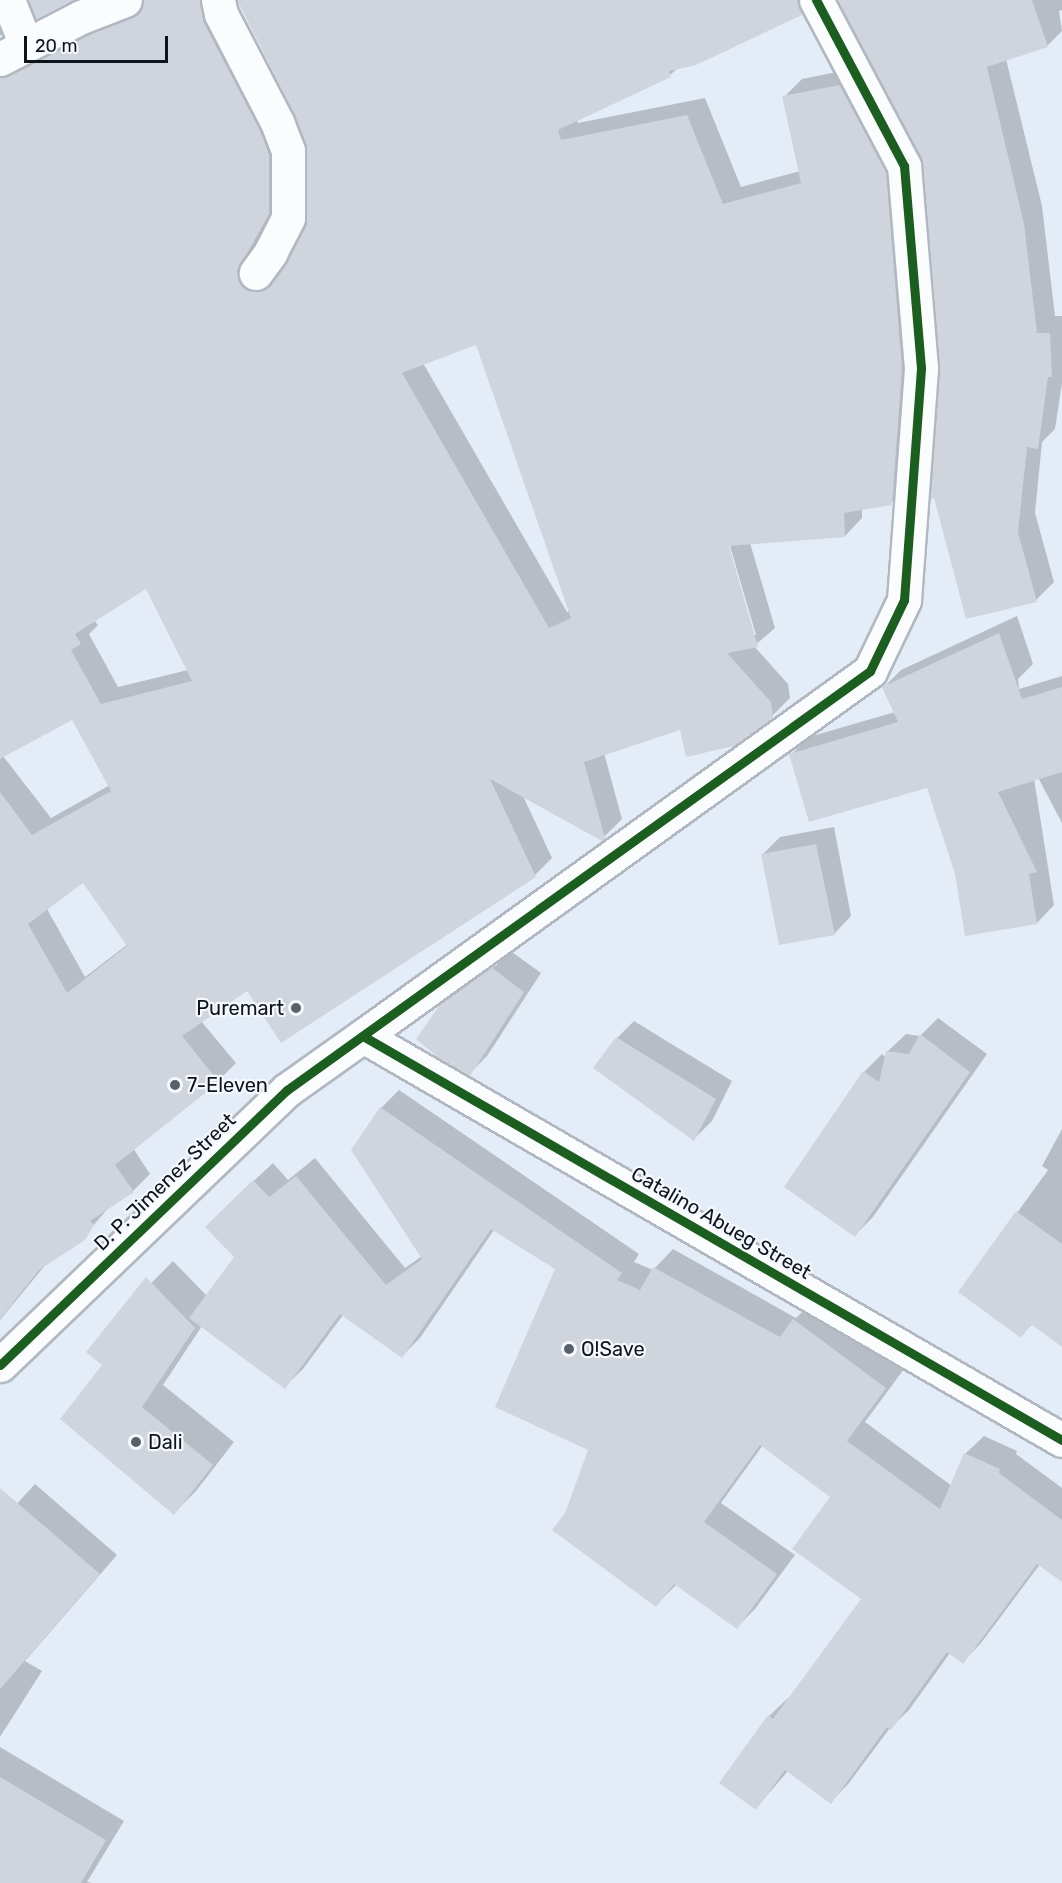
<!DOCTYPE html>
<html>
<head>
<meta charset="utf-8">
<style>
  body { margin:0 }
  #map { position:relative; width:1062px; height:1883px; overflow:hidden; background:#e4edf7; font-family:Rubik,sans-serif }
  div>[style] { position:absolute }
  [style*='--x'] { left:calc(var(--x)*1px); top:calc(var(--y)*1px); width:calc(var(--w)*1px); rotate:calc(var(--a)*1deg) }
  .shadow>* { inset:0; background:#0003 }
  .building>* { inset:0; background:#d0d4dd }
  .roads { filter:drop-shadow(2px 0 #b1b8c1) drop-shadow(-2px 0 #b1b8c1) drop-shadow(0 2px #b1b8c1) drop-shadow(0 -2px #b1b8c1) }
  .street>* { height:33px; margin:-16.5px; padding:0 16.5px; transform-origin:16.5px; border-radius:16.5px; background:#fbfcfe }
  .secondary>* { height:33px; margin:-16.5px; padding:0 16.5px; transform-origin:16.5px; border-radius:16.5px; background:#fbfcfe }
  .cycleway>* { height:9px; margin:-4.5px; padding:0 4.5px; transform-origin:4.5px; border-radius:4.5px; background:#1b5e20 }
  .dots>* { width:16px; height:16px; translate:-50% -50%; box-sizing:border-box; border:3px solid #f5f9fd; border-radius:50% }
  span { translate:-50% -50%; white-space:nowrap; text-align:center; line-height:1.15; -webkit-text-stroke:4.5px #f5f9fd; paint-order:stroke }
  .poi-label { font-size:20px; color:#0d141c }
  .right { translate:-100% -50%; text-align:right }
  .left { translate:0 -50%; text-align:left }
  .street-label { font-size:20px; color:#0d141c }
  .scale { position:absolute; left:24px; top:36px; width:144px; height:27px; box-sizing:border-box; border:3px solid #0d141c; border-top:0; padding-left:8px; font-size:18px; line-height:21px; white-space:nowrap; color:#0d141c; -webkit-text-stroke:4px #f5f9fd; paint-order:stroke }
</style>
</head>
<body>
<div id="map">
  <div class="shadow">
    <div style="clip-path:polygon(0 0,19px 18px,0 36px)"></div>
    <div style="clip-path:polygon(evenodd,145px 0,220px 0,277px 112px,273px 275px,281px 273px,289px 261px,306px 226px,308px 149px,295px 113px,238px 0,815px 0,802px 13px,696px 63px,679px 67px,670px 75px,577px 120px,578px 123px,705px 98px,741px 187px,800px 171px,784px 97px,802px 79px,857px 68px,903px 153px,909px 486px,891px 503px,862px 508px,862px 518px,845px 536px,750px 543px,775px 628px,754px 646px,788px 684px,790px 698px,772px 716px,681px 728px,604px 753px,622px 819px,604px 837px,523px 796px,552px 858px,535px 875px,247px 989px,201px 1021px,236px 1063px,218px 1081px,133px 1148px,150px 1174px,133px 1191px,111px 1205px,79px 1242px,47px 1263px,0 1320px,0 47px,108px 17px,145px 3px,145px 0,477px 343px,570px 611px,567px 612px,423px 363px,477px 343px,145px 0,725px 539px,728px 539px,756px 635px,753px 635px,725px 539px,145px 0,146px 587px,188px 670px,118px 687px,89px 634px,98px 625px,94px 620px,146px 587px,145px 0,72px 718px,110px 785px,51px 818px,3px 756px,72px 718px,145px 0,84px 881px,128px 944px,85px 977px,47px 909px,84px 881px)"></div>
    <div style="clip-path:polygon(841px 0,1062px 0,1062px 10px,1059px 11px,1062px 31px,1047px 46px,1006px 59px,1042px 206px,1055px 316px,1062px 316px,1062px 383px,1055px 429px,1042px 442px,1035px 513px,1054px 582px,1036px 600px,941px 366px,924px 164px)"></div>
    <div style="clip-path:polygon(1017px 616px,1033px 664px,1018px 679px,1019px 689px,1062px 676px,1062px 823px,1032px 766px,1054px 905px,1037px 923px,956px 873px,928px 786px,791px 755px,809px 737px,895px 712px,883px 688px,901px 670px)"></div>
    <div style="clip-path:polygon(834px 827px,851px 916px,834px 934px,762px 855px,780px 837px)"></div>
    <div style="clip-path:polygon(509px 950px,541px 973px,487px 1056px,469px 1074px,442px 1004px,498px 964px,496px 961px,455px 991px)"></div>
    <div style="clip-path:polygon(938px 1018px,987px 1054px,873px 1217px,855px 1235px,864px 1072px,882px 1054px,886px 1058px,888px 1051px,906px 1034px,920px 1036px)"></div>
    <div style="clip-path:polygon(634px 1021px,732px 1081px,712px 1121px,694px 1139px,617px 1038px)"></div>
    <div style="clip-path:polygon(399px 1090px,639px 1254px,634px 1262px,653px 1270px,673px 1249px,796px 1318px,812px 1302px,904px 1369px,865px 1422px,952px 1486px,965px 1454px,984px 1436px,1017px 1451px,1016px 1454px,1062px 1488px,1062px 1535px,981px 1643px,963px 1662px,950px 1653px,909px 1710px,890px 1728px,849px 1783px,831px 1802px,788px 1771px,756px 1808px,721px 1783px,769px 1716px,788px 1698px,790px 1699px,863px 1599px,833px 1496px,763px 1445px,721px 1503px,795px 1555px,755px 1609px,737px 1627px,677px 1584px,656px 1605px,566px 1513px,590px 1449px,557px 1268px,494px 1230px,420px 1338px,402px 1356px,343px 1315px,303px 1369px,284px 1387px,202px 1326px,163px 1385px,234px 1442px,196px 1491px,174px 1513px,104px 1365px,110px 1325px,173px 1261px,207px 1296px,236px 1257px,225px 1208px,273px 1163px,288px 1180px,315px 1158px,405px 1268px,422px 1256px,381px 1108px)"></div>
    <div style="clip-path:polygon(1062px 1129px,1062px 1345px,1033px 1323px,1021px 1336px,960px 1292px,1048px 1170px,1042px 1166px)"></div>
    <div style="clip-path:polygon(35px 1484px,117px 1555px,25px 1661px,42px 1671px,0 1737px,0 1522px)"></div>
    <div style="clip-path:polygon(0 1747px,124px 1821px,87px 1882px,92px 1883px,0 1883px)"></div>
  </div>
  <div class="building">
    <div style="clip-path:polygon(28px 0,73px 0,36px 19px)"></div>
    <div style="clip-path:polygon(evenodd,143px 0,200px 0,204px 23px,260px 130px,269px 154px,269px 214px,237px 271px,239px 280px,245px 288px,255px 292px,264px 290px,271px 284px,288px 260px,305px 226px,307px 150px,294px 113px,237px 0,797px 0,802px 15px,696px 65px,669px 71px,671px 77px,558px 130px,561px 140px,687px 115px,723px 204px,801px 183px,782px 96px,840px 85px,886px 171px,902px 368px,892px 505px,844px 513px,845px 537px,729px 546px,758px 647px,727px 653px,771px 702px,773px 718px,734px 746px,686px 757px,680px 730px,584px 762px,605px 838px,602px 841px,490px 779px,536px 877px,281px 1043px,247px 991px,182px 1036px,219px 1082px,115px 1165px,134px 1192px,90px 1221px,94px 1225px,85px 1240px,39px 1270px,0 1319px,0 792px,32px 835px,111px 791px,72px 720px,0 759px,0 78px,89px 34px,132px 17px,140px 11px,143px 0,476px 345px,571px 618px,549px 628px,402px 373px,476px 345px,143px 0,146px 589px,192px 681px,101px 704px,71px 650px,81px 644px,75px 634px,146px 589px,143px 0,83px 883px,127px 946px,67px 993px,28px 924px,83px 883px)"></div>
    <div style="clip-path:polygon(838px 0,1032px 0,1048px 47px,987px 67px,1024px 224px,1037px 333px,1050px 333px,1052px 377px,1048px 377px,1038px 449px,1027px 447px,1018px 532px,1037px 602px,966px 619px,934px 498px,930px 499px,940px 366px,923px 164px)"></div>
    <div style="clip-path:polygon(999px 633px,1022px 699px,1062px 687px,1062px 772px,998px 792px,1037px 872px,1029px 874px,1037px 924px,965px 936px,955px 874px,927px 788px,809px 822px,789px 754px,898px 722px,882px 687px)"></div>
    <div style="clip-path:polygon(816px 844px,835px 935px,779px 945px,761px 854px)"></div>
    <div style="clip-path:polygon(491px 967px,524px 992px,470px 1076px,439px 1058px,416px 1039px,441px 1003px)"></div>
    <div style="clip-path:polygon(920px 1034px,970px 1072px,855px 1237px,784px 1187px,863px 1071px,879px 1082px,886px 1051px,909px 1054px)"></div>
    <div style="clip-path:polygon(616px 1037px,716px 1099px,694px 1141px,593px 1068px)"></div>
    <div style="clip-path:polygon(380px 1107px,622px 1273px,617px 1280px,640px 1290px,653px 1267px,780px 1337px,793px 1319px,886px 1388px,847px 1441px,940px 1509px,964px 1453px,1000px 1469px,999px 1473px,1062px 1520px,1062px 1582px,1037px 1564px,963px 1664px,947px 1652px,891px 1730px,887px 1727px,831px 1804px,785px 1770px,756px 1810px,719px 1783px,768px 1715px,773px 1719px,861px 1599px,792px 1549px,830px 1497px,760px 1445px,704px 1522px,777px 1574px,737px 1629px,674px 1584px,656px 1607px,552px 1530px,565px 1513px,588px 1450px,495px 1407px,555px 1269px,491px 1229px,402px 1358px,340px 1314px,285px 1389px,189px 1318px,234px 1257px,205px 1227px,253px 1180px,269px 1197px,296px 1176px,386px 1285px,422px 1259px,351px 1150px)"></div>
    <div style="clip-path:polygon(1016px 1211px,1062px 1244px,1062px 1347px,1031px 1324px,1021px 1338px,958px 1292px)"></div>
    <div style="clip-path:polygon(146px 1277px,195px 1328px,142px 1407px,213px 1465px,174px 1515px,60px 1419px,102px 1365px,86px 1352px)"></div>
    <div style="clip-path:polygon(0 1488px,100px 1574px,0 1689px)"></div>
    <div style="clip-path:polygon(0 1777px,106px 1840px,81px 1883px,0 1883px)"></div>
  </div>
  <div class="roads">
    <div class="street">
      <div style="--x:8;--y:0;--w:48;--a:68.2"></div>
      <div style="--x:218;--y:0;--w:14;--a:78"></div>
      <div style="--x:221;--y:14;--w:122;--a:62.6"></div>
      <div style="--x:277;--y:122;--w:30;--a:69"></div>
      <div style="--x:288;--y:150;--w:68;--a:90"></div>
      <div style="--x:288;--y:218;--w:38;--a:117"></div>
      <div style="--x:271;--y:252;--w:26;--a:126"></div>
      <div style="--x:0;--y:59;--w:91;--a:-27.4"></div>
      <div style="--x:81;--y:17;--w:47;--a:-21.1"></div>
      <div style="--x:363;--y:1036;--w:625;--a:-35.75"></div>
      <div style="--x:870;--y:671;--w:79;--a:-64.4"></div>
      <div style="--x:904;--y:600;--w:233;--a:-85.8"></div>
      <div style="--x:921;--y:368;--w:203;--a:-94.8"></div>
      <div style="--x:904;--y:166;--w:188;--a:-117.9"></div>
    </div>
    <div class="secondary">
      <div style="--x:0;--y:1365;--w:397;--a:-43.8"></div>
      <div style="--x:287;--y:1090;--w:93;--a:-35.4"></div>
      <div style="--x:363;--y:1036;--w:807;--a:30.03"></div>
    </div>
  </div>
  <div class="cycleway">
    <div style="--x:363;--y:1036;--w:807;--a:30.03"></div>
    <div style="--x:0;--y:1365;--w:397;--a:-43.8"></div>
    <div style="--x:287;--y:1090;--w:718;--a:-35.7"></div>
    <div style="--x:870;--y:671;--w:79;--a:-64.4"></div>
    <div style="--x:904;--y:600;--w:233;--a:-85.8"></div>
    <div style="--x:921;--y:368;--w:203;--a:-94.8"></div>
    <div style="--x:904;--y:166;--w:188;--a:-117.9"></div>
  </div>
  <div class="dots">
    <div style="left:296px;top:1008px;background:#586069"></div>
    <div style="left:175px;top:1085px;background:#586069"></div>
    <div style="left:569px;top:1349px;background:#586069"></div>
    <div style="left:136px;top:1442px;background:#586069"></div>
  </div>
  <div class="poi-label">
    <span class="right" style="left:284px;top:1008px">Puremart</span>
    <span class="left" style="left:187px;top:1085px">7-Eleven</span>
    <span class="left" style="left:581px;top:1349px">O!Save</span>
    <span class="left" style="left:148px;top:1442px">Dali</span>
  </div>
  <div class="street-label">
    <span style="left:165px;top:1182px;rotate:-44deg">D. P. Jimenez Street</span>
    <span style="left:721px;top:1223px;rotate:30deg">Catalino Abueg Street</span>
  </div>
  <div class="scale">20 m</div>
</div>
</body>
</html>
